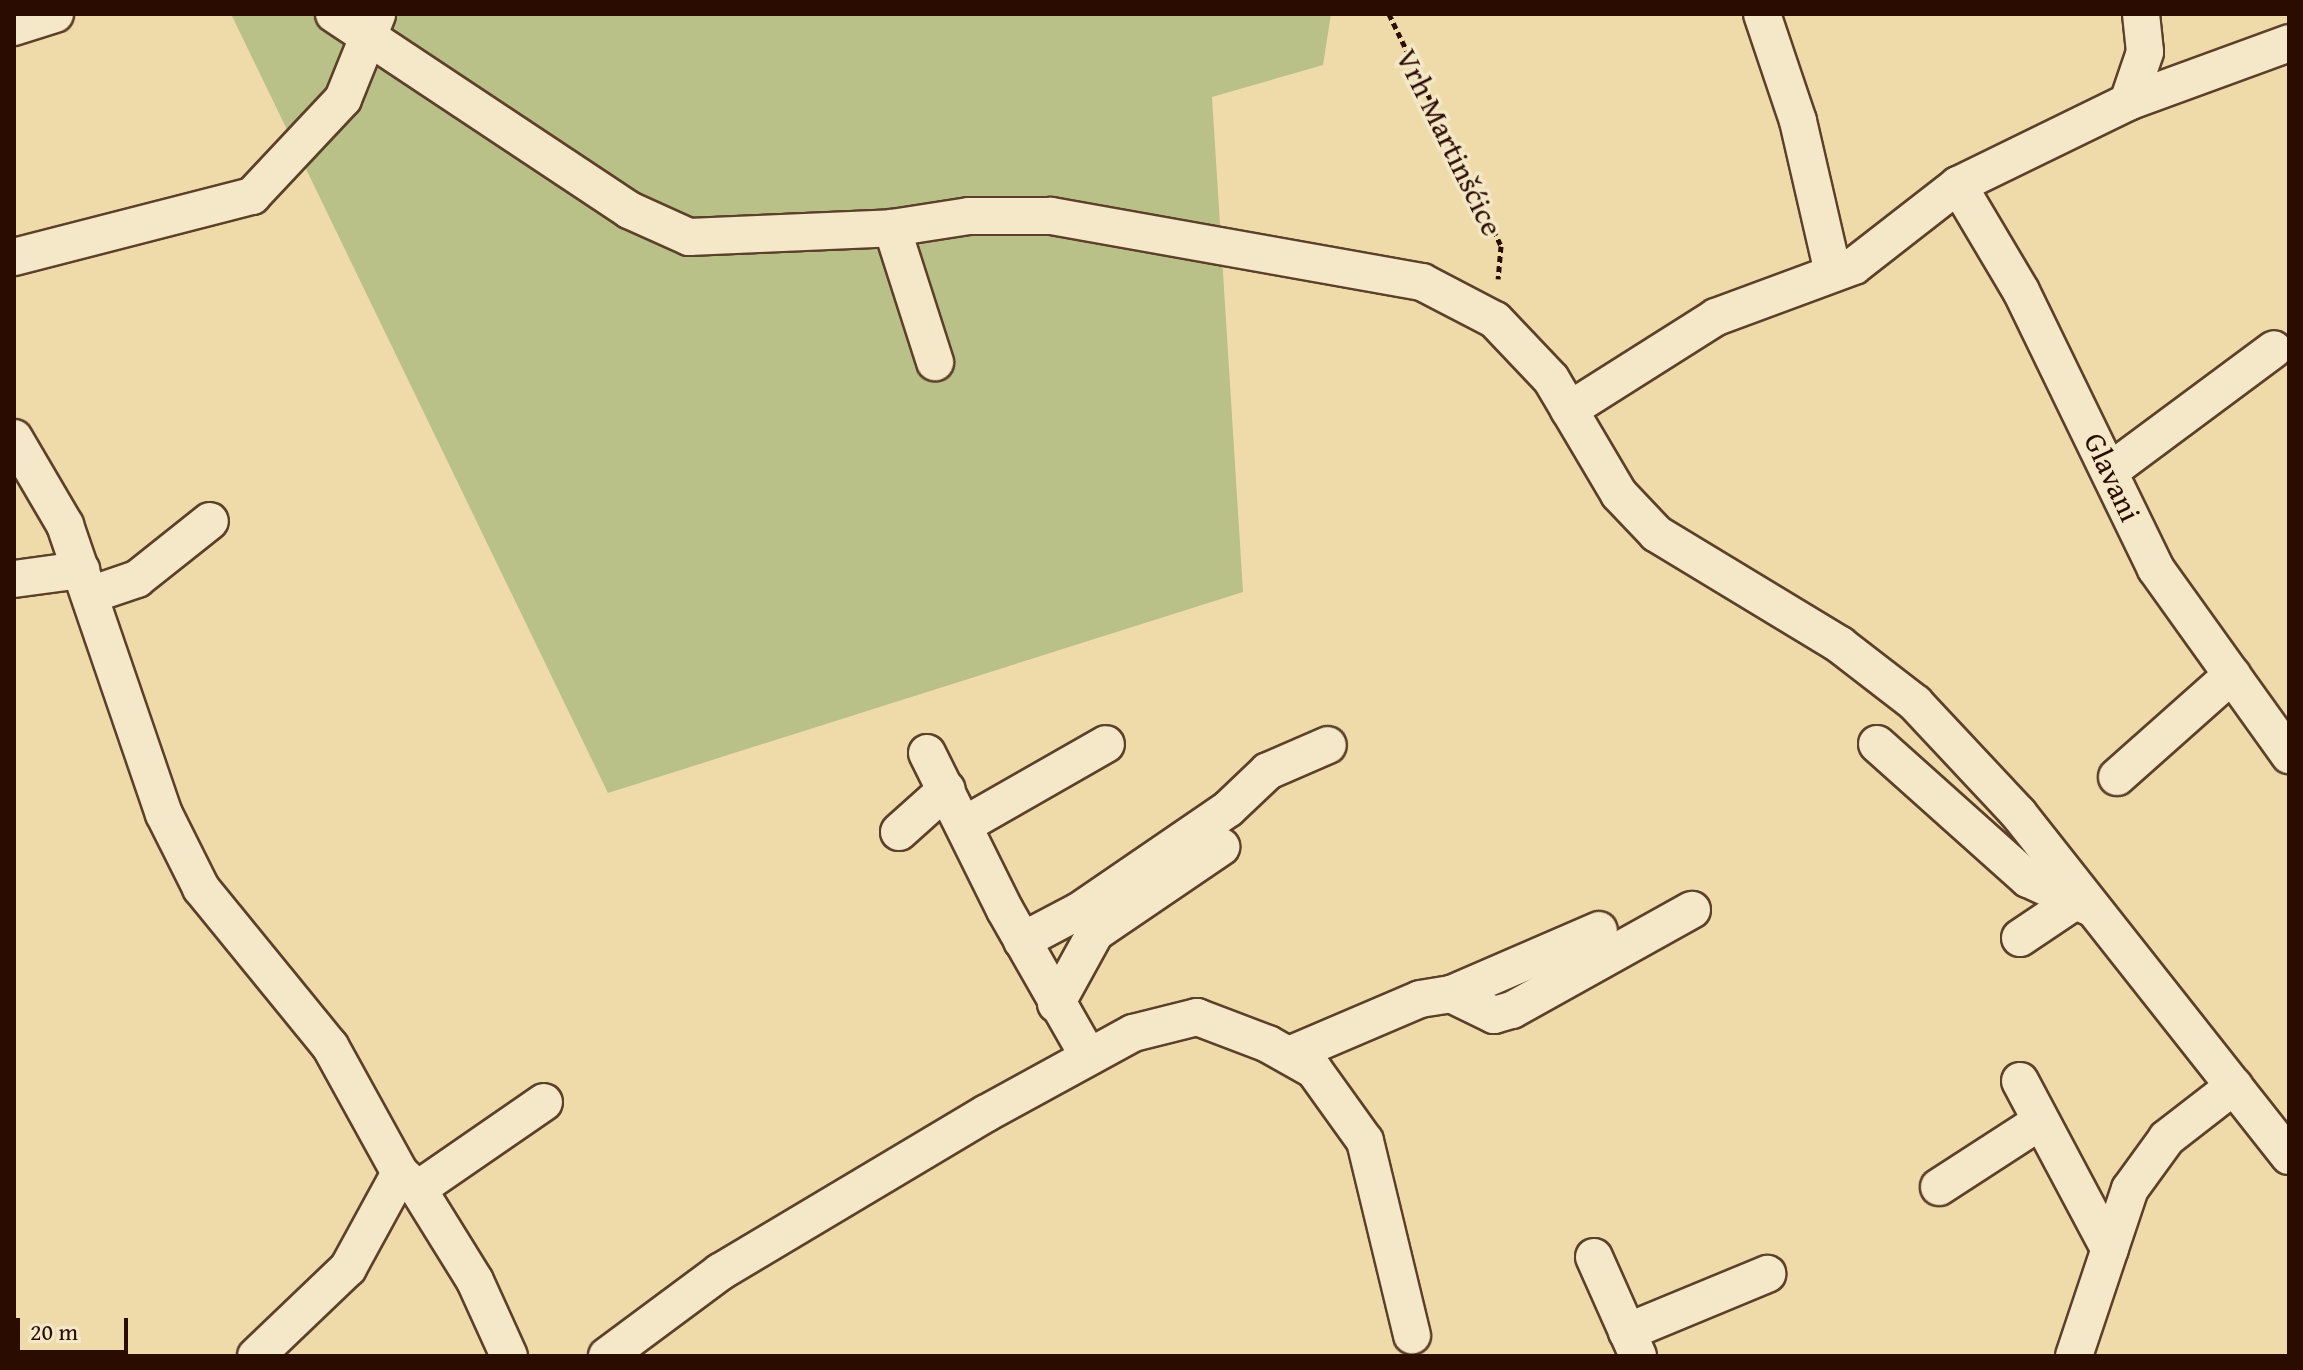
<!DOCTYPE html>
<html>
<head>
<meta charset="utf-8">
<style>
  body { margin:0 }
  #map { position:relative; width:2303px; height:1370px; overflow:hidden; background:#efdbaa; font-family:"Gentium Book Plus",serif }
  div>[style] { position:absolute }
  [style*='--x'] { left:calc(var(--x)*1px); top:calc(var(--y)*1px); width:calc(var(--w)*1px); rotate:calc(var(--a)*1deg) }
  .green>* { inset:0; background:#b9c088 }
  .path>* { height:5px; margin-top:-2.5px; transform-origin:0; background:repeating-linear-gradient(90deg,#2b0d00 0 6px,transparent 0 10px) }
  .roads { filter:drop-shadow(2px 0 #5c402a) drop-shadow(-2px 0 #5c402a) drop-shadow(0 2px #5c402a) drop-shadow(0 -2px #5c402a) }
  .minor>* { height:36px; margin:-18px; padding:0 18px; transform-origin:18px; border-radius:18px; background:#f5e8c8 }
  span { translate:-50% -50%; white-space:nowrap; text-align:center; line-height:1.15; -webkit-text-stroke:7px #f5e8c8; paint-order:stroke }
  .street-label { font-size:30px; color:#2b0d00 }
  .frame { position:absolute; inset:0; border:16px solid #2b0d00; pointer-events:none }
  .scale { position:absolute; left:16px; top:1318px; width:112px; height:36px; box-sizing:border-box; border:4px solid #2b0d00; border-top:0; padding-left:10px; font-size:24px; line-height:28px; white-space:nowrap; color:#2b0d00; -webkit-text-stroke:6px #f5e8c8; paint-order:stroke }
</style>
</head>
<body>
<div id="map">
  <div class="green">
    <div style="clip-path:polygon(231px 14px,1331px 14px,1323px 65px,1212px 97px,1243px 592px,608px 793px)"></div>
  </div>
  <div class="path">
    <div style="--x:1389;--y:14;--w:258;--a:64.2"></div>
    <div style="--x:1501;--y:246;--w:33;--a:95"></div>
  </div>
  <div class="roads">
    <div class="minor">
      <div style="--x:334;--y:14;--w:354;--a:33.6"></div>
      <div style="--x:629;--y:210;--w:66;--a:24.2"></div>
      <div style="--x:689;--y:237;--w:203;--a:-2.5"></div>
      <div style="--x:892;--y:228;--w:78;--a:-8.9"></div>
      <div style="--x:969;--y:216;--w:82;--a:0"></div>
      <div style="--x:1051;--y:216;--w:377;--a:10.1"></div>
      <div style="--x:1422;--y:282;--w:82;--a:27.5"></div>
      <div style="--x:1495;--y:320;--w:81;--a:46.5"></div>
      <div style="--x:1551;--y:379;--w:134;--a:59.4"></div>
      <div style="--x:1619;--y:494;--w:55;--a:46.5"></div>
      <div style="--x:1657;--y:534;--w:214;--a:31.2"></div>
      <div style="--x:1840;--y:645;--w:95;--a:37.7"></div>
      <div style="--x:1915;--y:703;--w:151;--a:46.9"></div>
      <div style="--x:2018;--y:813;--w:437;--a:51.7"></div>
      <div style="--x:1762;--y:14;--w:113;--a:71.4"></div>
      <div style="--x:1798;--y:121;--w:156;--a:77"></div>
      <div style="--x:14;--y:27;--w:43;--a:-17.6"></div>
      <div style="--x:2128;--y:102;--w:53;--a:-71.2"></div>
      <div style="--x:2145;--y:52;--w:38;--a:-96"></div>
      <div style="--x:1958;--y:185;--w:189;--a:-26"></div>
      <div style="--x:2128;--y:102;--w:171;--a:-20.1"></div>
      <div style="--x:892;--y:228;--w:141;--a:72.2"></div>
      <div style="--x:14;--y:257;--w:246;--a:-14.4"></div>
      <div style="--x:252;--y:196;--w:133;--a:-46.8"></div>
      <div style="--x:343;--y:99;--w:91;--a:-68"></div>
      <div style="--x:1569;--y:410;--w:174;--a:-32.3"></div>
      <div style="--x:1716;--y:317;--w:147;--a:-20.3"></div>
      <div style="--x:1854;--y:266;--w:132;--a:-37.9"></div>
      <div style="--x:1958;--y:185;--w:123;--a:59.3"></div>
      <div style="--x:2021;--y:291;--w:309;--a:64.1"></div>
      <div style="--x:2156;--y:569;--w:229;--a:54.4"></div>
      <div style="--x:14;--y:438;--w:101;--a:59.6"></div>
      <div style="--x:65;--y:525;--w:305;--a:71.1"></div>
      <div style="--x:164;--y:814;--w:83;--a:63.4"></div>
      <div style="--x:201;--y:888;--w:204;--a:50.8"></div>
      <div style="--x:330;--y:1046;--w:145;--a:61.1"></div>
      <div style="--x:400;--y:1173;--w:24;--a:42"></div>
      <div style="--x:418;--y:1189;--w:108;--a:58.2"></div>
      <div style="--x:475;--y:1281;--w:82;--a:65.6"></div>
      <div style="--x:2110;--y:471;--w:204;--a:-36.6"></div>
      <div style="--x:14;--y:579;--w:68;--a:-7.7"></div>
      <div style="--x:90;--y:595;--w:50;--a:-18.8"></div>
      <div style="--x:137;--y:579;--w:93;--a:-38.5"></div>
      <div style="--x:1877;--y:744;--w:203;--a:41.8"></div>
      <div style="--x:2028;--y:879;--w:67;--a:24.7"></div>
      <div style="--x:927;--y:753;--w:175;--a:63.6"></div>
      <div style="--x:1005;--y:910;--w:169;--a:60.3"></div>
      <div style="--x:2117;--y:777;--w:154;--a:-41.6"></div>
      <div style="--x:966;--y:824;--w:161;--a:-29.7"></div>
      <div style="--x:899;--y:832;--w:64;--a:-41.9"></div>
      <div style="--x:2020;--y:938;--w:66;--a:-33.9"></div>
      <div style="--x:1022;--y:941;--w:64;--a:-27.8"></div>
      <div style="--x:1079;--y:911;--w:181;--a:-34.4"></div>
      <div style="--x:1228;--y:809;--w:55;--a:-43.5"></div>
      <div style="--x:1268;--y:771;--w:65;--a:-23.4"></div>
      <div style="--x:1451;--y:994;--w:48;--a:26"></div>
      <div style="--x:1494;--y:1015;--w:19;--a:-16"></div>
      <div style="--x:1512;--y:1010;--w:206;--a:-29.1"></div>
      <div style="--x:1056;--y:1004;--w:81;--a:-61.2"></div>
      <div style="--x:1095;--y:933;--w:153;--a:-34.3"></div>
      <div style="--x:1289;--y:1055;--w:142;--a:-23.1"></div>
      <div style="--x:1420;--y:999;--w:31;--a:-9"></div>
      <div style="--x:1451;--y:994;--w:161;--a:-23.4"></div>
      <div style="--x:2020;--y:1081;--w:191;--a:62"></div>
      <div style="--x:1939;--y:1187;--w:121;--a:-32.9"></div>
      <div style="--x:418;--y:1189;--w:153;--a:-34.6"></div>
      <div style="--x:1594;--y:1257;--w:108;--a:66"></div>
      <div style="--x:1627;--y:1332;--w:152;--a:-22.5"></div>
      <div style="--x:256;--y:1356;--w:127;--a:-43.7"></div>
      <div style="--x:348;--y:1268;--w:108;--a:-61.3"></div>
      <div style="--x:607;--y:1356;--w:141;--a:-36.6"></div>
      <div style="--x:720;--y:1272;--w:309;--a:-30.8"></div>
      <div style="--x:985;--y:1114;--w:169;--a:-28.7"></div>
      <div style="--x:1133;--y:1033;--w:66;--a:-14"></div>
      <div style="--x:1197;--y:1017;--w:76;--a:20.8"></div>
      <div style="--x:1268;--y:1044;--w:53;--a:29.5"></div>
      <div style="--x:1314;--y:1070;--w:87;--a:54.3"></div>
      <div style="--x:1365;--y:1141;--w:200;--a:76.4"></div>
      <div style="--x:2074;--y:1356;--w:176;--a:-71.5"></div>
      <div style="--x:2130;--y:1189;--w:63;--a:-54"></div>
      <div style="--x:2167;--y:1138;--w:85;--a:-37.8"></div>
    </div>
  </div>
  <div class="street-label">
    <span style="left:1450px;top:142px;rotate:64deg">Vrh Martinšćice</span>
    <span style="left:2113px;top:477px;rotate:65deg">Glavani</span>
  </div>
  <div class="frame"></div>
  <div class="scale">20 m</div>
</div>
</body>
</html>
